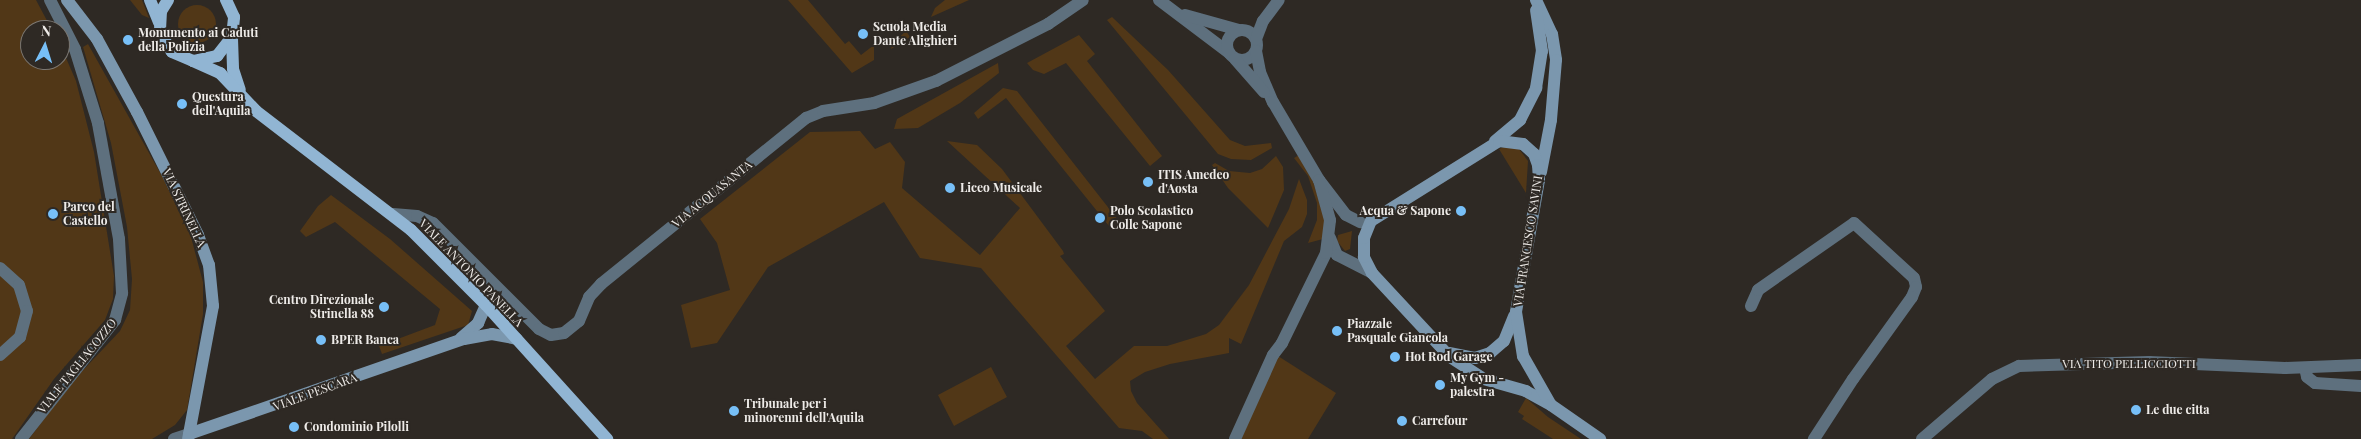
<!DOCTYPE html>
<html>
<head>
<meta charset="utf-8">
<style>
  body { margin:0 }
  #map { position:relative; width:2361px; height:439px; overflow:hidden; background:#2e2924; font-family:"Playfair Display",serif }
  div>[style] { position:absolute }
  [style*='--x'] { left:calc(var(--x)*1px); top:calc(var(--y)*1px); width:calc(var(--w)*1px); rotate:calc(var(--a)*1deg) }
  .green>* { inset:0; background:#513717 }
  .round { border-radius:50% }
  .street>* { height:12px; margin:-6px; padding:0 6px; transform-origin:6px; border-radius:6px; background:#5e707e }
  .street>.ring { margin:-6px; padding:0; box-sizing:content-box; background:none; border:12px solid #5e707e; border-radius:50% }
  .secondary>* { height:12px; margin:-6px; padding:0 6px; transform-origin:6px; border-radius:6px; background:#7b97ae }
  .primary>* { height:12px; margin:-6px; padding:0 6px; transform-origin:6px; border-radius:6px; background:#91b5d3 }
  .dots>* { width:14px; height:14px; translate:-50% -50%; box-sizing:border-box; border:2px solid #2e2924; border-radius:50% }
  span { translate:-50% -50%; white-space:nowrap; text-align:center; line-height:1.15; -webkit-text-stroke:4px #2e2924; paint-order:stroke }
  .poi-label { font-size:12px; color:#eeebe8; font-weight:700 }
  .left { translate:0 -50%; text-align:left }
  .right { translate:-100% -50%; text-align:right }
  .street-label { font-size:12px; color:#eeebe8 }
  .north { position:absolute; left:20px; top:20px; width:50px; height:50px; box-sizing:border-box; background:#2e2924; border:1px solid #7b7772; border-radius:50%; rotate:5deg; font-size:14px; font-weight:700; line-height:20px; text-align:center; color:#eeebe8 }
  .north::after { content:''; display:block; margin:auto; width:18px; height:22px; background:#77bff7; clip-path:polygon(50% 0,100% 100%,50% 72%,0 100%) }
</style>
</head>
<body>
<div id="map">
  <div class="green">
    <div style="clip-path:polygon(0 0,36px 0,52px 30px,30px 30px,30px 60px,60px 60px,60px 44px,76px 81px,94px 152px,114px 276px,113px 299px,105px 320px,54px 379px,12px 439px,0 439px)"></div>
    <div style="clip-path:polygon(130px 0,142px 0,149px 18px,142px 15px)"></div>
    <div style="clip-path:polygon(788px 0,808px 0,845px 44px,849px 41px,861px 55px,874px 45px,874px 60px,852px 73px)"></div>
    <div style="clip-path:polygon(945px 0,969px 0,931px 17px,935px 8px)"></div>
    <div class="round" style="left:178px;top:5px;width:38px;height:38px"></div>
    <div style="clip-path:polygon(1112px 17px,1168px 70px,1230px 140px,1245px 146px,1271px 143px,1272px 148px,1251px 160px,1231px 159px,1218px 154px,1107px 20px)"></div>
    <div style="clip-path:polygon(906px 31px,910px 37px,891px 49px,892px 44px)"></div>
    <div style="clip-path:polygon(1079px 35px,1095px 54px,1087px 61px,1162px 156px,1150px 166px,1066px 63px,1044px 74px,1033px 70px,1027px 63px)"></div>
    <div style="clip-path:polygon(88px 44px,163px 178px,191px 237px,203px 282px,203px 314px,187px 410px,175px 425px,152px 439px,29px 439px,72px 382px,120px 331px,130px 310px,132px 279px,127px 227px,111px 143px,83px 47px)"></div>
    <div style="clip-path:polygon(998px 63px,999px 73px,960px 103px,918px 128px,894px 129px,897px 119px)"></div>
    <div style="clip-path:polygon(1003px 88px,1017px 91px,1118px 220px,1109px 226px,1006px 98px,978px 119px,974px 113px)"></div>
    <div style="clip-path:polygon(860px 131px,875px 149px,890px 142px,905px 162px,902px 188px,980px 255px,1020px 208px,947px 141px,977px 145px,1002px 169px,1063px 251px,1064px 254px,1060px 256px,1105px 311px,1066px 346px,1095px 379px,1134px 346px,1167px 346px,1206px 334px,1219px 325px,1249px 285px,1289px 209px,1299px 179px,1307px 200px,1307px 214px,1302px 227px,1284px 241px,1241px 344px,1229px 338px,1229px 353px,1170px 364px,1145px 372px,1130px 381px,1131px 391px,1137px 403px,1169px 439px,1153px 439px,1142px 431px,1119px 428px,981px 268px,920px 258px,884px 202px,768px 267px,717px 343px,691px 348px,681px 305px,730px 290px,717px 243px,700px 219px,810px 132px)"></div>
    <div style="clip-path:polygon(1504px 147px,1519px 149px,1528px 161px,1526px 193px,1499px 149px)"></div>
    <div style="clip-path:polygon(1299px 155px,1313px 181px,1325px 221px,1323px 239px,1308px 243px,1317px 220px,1317px 203px,1308px 176px,1294px 158px)"></div>
    <div style="clip-path:polygon(1276px 156px,1283px 167px,1284px 190px,1268px 228px,1228px 188px,1212px 165px,1215px 163px,1229px 171px,1250px 173px,1262px 169px)"></div>
    <div style="clip-path:polygon(331px 195px,390px 239px,472px 311px,468px 325px,382px 354px,379px 346px,435px 325px,440px 309px,335px 222px,306px 237px,300px 231px,318px 206px)"></div>
    <div style="clip-path:polygon(1352px 231px,1350px 249px,1345px 251px,1337px 241px,1338px 235px)"></div>
    <div style="clip-path:polygon(1278px 356px,1336px 393px,1308px 439px,1241px 439px)"></div>
    <div style="clip-path:polygon(991px 367px,1007px 397px,954px 426px,938px 395px)"></div>
    <div style="clip-path:polygon(1526px 398px,1548px 417px,1581px 439px,1553px 439px,1522px 419px,1524px 416px,1518px 412px)"></div>
  </div>
  <div class="street">
    <div style="--x:1159;--y:0;--w:88;--a:37.1"></div>
    <div style="--x:1185;--y:15;--w:56;--a:15.5"></div>
    <div class="ring" style="left:1227px;top:30px;width:18px;height:18px"></div>
    <div style="--x:1256;--y:39;--w:19;--a:-69"></div>
    <div style="--x:1263;--y:21;--w:26;--a:-53"></div>
    <div style="--x:1256;--y:51;--w:21;--a:79"></div>
    <div style="--x:1260;--y:72;--w:33;--a:67"></div>
    <div style="--x:1273;--y:102;--w:91;--a:59.5"></div>
    <div style="--x:1319;--y:180;--w:44;--a:52.4"></div>
    <div style="--x:1346;--y:215;--w:16;--a:27"></div>
    <div style="--x:1235;--y:59;--w:44;--a:48.7"></div>
    <div style="--x:393;--y:214;--w:24;--a:5"></div>
    <div style="--x:417;--y:216;--w:17;--a:24"></div>
    <div style="--x:433;--y:223;--w:150;--a:45"></div>
    <div style="--x:539;--y:329;--w:13;--a:27"></div>
    <div style="--x:551;--y:335;--w:13;--a:-9"></div>
    <div style="--x:564;--y:333;--w:19;--a:-39"></div>
    <div style="--x:579;--y:321;--w:26;--a:-67"></div>
    <div style="--x:589;--y:297;--w:18;--a:-47"></div>
    <div style="--x:601;--y:284;--w:264;--a:-39"></div>
    <div style="--x:806;--y:118;--w:18;--a:-22"></div>
    <div style="--x:823;--y:111;--w:52;--a:-8.9"></div>
    <div style="--x:874;--y:103;--w:66;--a:-19.5"></div>
    <div style="--x:936;--y:81;--w:126;--a:-27"></div>
    <div style="--x:1048;--y:24;--w:42;--a:-34.4"></div>
    <div style="--x:1330;--y:238;--w:18;--a:68"></div>
    <div style="--x:1337;--y:255;--w:39;--a:27"></div>
    <div style="--x:0;--y:268;--w:25;--a:42"></div>
    <div style="--x:19;--y:285;--w:27;--a:73"></div>
    <div style="--x:27;--y:311;--w:27;--a:105"></div>
    <div style="--x:20;--y:337;--w:27;--a:138"></div>
    <div style="--x:1751;--y:306;--w:17;--a:-66"></div>
    <div style="--x:1758;--y:290;--w:117;--a:-34.9"></div>
    <div style="--x:1854;--y:223;--w:81;--a:42.5"></div>
    <div style="--x:1914;--y:278;--w:9;--a:77"></div>
    <div style="--x:1916;--y:287;--w:11;--a:112"></div>
    <div style="--x:1912;--y:297;--w:101;--a:125.7"></div>
    <div style="--x:1853;--y:379;--w:72;--a:123"></div>
    <div style="--x:2305;--y:368;--w:9;--a:77"></div>
    <div style="--x:2307;--y:377;--w:10;--a:37"></div>
    <div style="--x:2315;--y:383;--w:46;--a:3.7"></div>
    <div style="--x:21;--y:439;--w:152;--a:-51.7"></div>
    <div style="--x:115;--y:320;--w:28;--a:-75"></div>
    <div style="--x:122;--y:293;--w:54;--a:-93.2"></div>
    <div style="--x:119;--y:239;--w:118;--a:-100.3"></div>
    <div style="--x:98;--y:123;--w:77;--a:-107.3"></div>
    <div style="--x:75;--y:49;--w:55;--a:-117"></div>
    <div style="--x:174;--y:439;--w:16;--a:-18"></div>
    <div style="--x:1235;--y:439;--w:92;--a:-65.7"></div>
    <div style="--x:1273;--y:355;--w:15;--a:-53"></div>
    <div style="--x:1282;--y:343;--w:100;--a:-63.9"></div>
    <div style="--x:1326;--y:253;--w:33;--a:-83"></div>
    <div style="--x:1330;--y:220;--w:41;--a:-105.4"></div>
    <div style="--x:1922;--y:439;--w:92;--a:-40.6"></div>
    <div style="--x:1992;--y:379;--w:30;--a:-26"></div>
    <div style="--x:2019;--y:366;--w:130;--a:-1.8"></div>
    <div style="--x:2149;--y:362;--w:136;--a:2.5"></div>
    <div style="--x:2285;--y:368;--w:76;--a:-2.3"></div>
  </div>
  <div class="secondary">
    <div style="--x:67;--y:0;--w:49;--a:52.4"></div>
    <div style="--x:97;--y:39;--w:83;--a:61.3"></div>
    <div style="--x:137;--y:112;--w:137;--a:63.6"></div>
    <div style="--x:198;--y:235;--w:32;--a:70"></div>
    <div style="--x:209;--y:265;--w:41;--a:84.4"></div>
    <div style="--x:213;--y:306;--w:135;--a:100.6"></div>
    <div style="--x:1536;--y:0;--w:38;--a:65"></div>
    <div style="--x:1552;--y:34;--w:26;--a:81"></div>
    <div style="--x:1556;--y:60;--w:60;--a:94.8"></div>
    <div style="--x:1551;--y:120;--w:53;--a:100.9"></div>
    <div style="--x:1495;--y:141;--w:33;--a:-40"></div>
    <div style="--x:1520;--y:120;--w:36;--a:-63"></div>
    <div style="--x:1536;--y:88;--w:37;--a:-81"></div>
    <div style="--x:1542;--y:51;--w:41;--a:-98.3"></div>
    <div style="--x:461;--y:338;--w:23;--a:-41"></div>
    <div style="--x:478;--y:323;--w:20;--a:-66"></div>
    <div style="--x:1449;--y:353;--w:26;--a:11"></div>
    <div style="--x:1475;--y:358;--w:16;--a:-18"></div>
    <div style="--x:1490;--y:353;--w:18;--a:-41"></div>
    <div style="--x:1504;--y:341;--w:27;--a:-68"></div>
    <div style="--x:1551;--y:405;--w:29;--a:-151"></div>
    <div style="--x:1526;--y:391;--w:44;--a:-164.1"></div>
    <div style="--x:1484;--y:379;--w:40;--a:-147.1"></div>
    <div style="--x:1450;--y:357;--w:115;--a:-132.9"></div>
    <div style="--x:1372;--y:273;--w:18;--a:-117"></div>
    <div style="--x:1364;--y:257;--w:19;--a:-90"></div>
    <div style="--x:1364;--y:238;--w:18;--a:-68"></div>
    <div style="--x:1371;--y:221;--w:151;--a:-32"></div>
    <div style="--x:1499;--y:141;--w:24;--a:7"></div>
    <div style="--x:1523;--y:144;--w:15;--a:42"></div>
    <div style="--x:1534;--y:154;--w:12;--a:70"></div>
    <div style="--x:1538;--y:165;--w:15;--a:86"></div>
    <div style="--x:1539;--y:180;--w:134;--a:99.9"></div>
    <div style="--x:1516;--y:312;--w:45;--a:81"></div>
    <div style="--x:1523;--y:356;--w:56;--a:60.3"></div>
    <div style="--x:1551;--y:405;--w:60;--a:34.8"></div>
    <div style="--x:189;--y:434;--w:291;--a:-19.1"></div>
    <div style="--x:464;--y:339;--w:28;--a:-10"></div>
    <div style="--x:492;--y:334;--w:25;--a:11"></div>
  </div>
  <div class="primary">
    <div style="--x:150;--y:0;--w:24;--a:68"></div>
    <div style="--x:168;--y:0;--w:13;--a:122"></div>
    <div style="--x:161;--y:11;--w:22;--a:93"></div>
    <div style="--x:160;--y:33;--w:22;--a:58"></div>
    <div style="--x:172;--y:52;--w:23;--a:23"></div>
    <div style="--x:193;--y:61;--w:25;--a:-12"></div>
    <div style="--x:217;--y:56;--w:24;--a:-52"></div>
    <div style="--x:232;--y:37;--w:20;--a:-84"></div>
    <div style="--x:234;--y:17;--w:19;--a:-115"></div>
    <div style="--x:232;--y:39;--w:30;--a:88"></div>
    <div style="--x:233;--y:69;--w:22;--a:72"></div>
    <div style="--x:193;--y:61;--w:30;--a:24"></div>
    <div style="--x:220;--y:73;--w:52;--a:46.5"></div>
    <div style="--x:256;--y:111;--w:195;--a:37.5"></div>
    <div style="--x:411;--y:230;--w:106;--a:45"></div>
    <div style="--x:486;--y:305;--w:181;--a:47.9"></div>
  </div>
  <div class="dots">
    <div style="left:863px;top:34px;background:#77bff7"></div>
    <div style="left:128px;top:40px;background:#77bff7"></div>
    <div style="left:182px;top:104px;background:#77bff7"></div>
    <div style="left:1148px;top:182px;background:#77bff7"></div>
    <div style="left:950px;top:188px;background:#77bff7"></div>
    <div style="left:1461px;top:211px;background:#77bff7"></div>
    <div style="left:53px;top:214px;background:#77bff7"></div>
    <div style="left:1100px;top:218px;background:#77bff7"></div>
    <div style="left:384px;top:307px;background:#77bff7"></div>
    <div style="left:1337px;top:331px;background:#77bff7"></div>
    <div style="left:321px;top:340px;background:#77bff7"></div>
    <div style="left:1395px;top:357px;background:#77bff7"></div>
    <div style="left:1440px;top:385px;background:#77bff7"></div>
    <div style="left:2136px;top:410px;background:#77bff7"></div>
    <div style="left:734px;top:411px;background:#77bff7"></div>
    <div style="left:1402px;top:421px;background:#77bff7"></div>
    <div style="left:294px;top:427px;background:#77bff7"></div>
  </div>
  <div class="poi-label">
    <span class="left" style="left:873px;top:34px">Scuola Media<br>Dante Alighieri</span>
    <span class="left" style="left:138px;top:40px">Monumento ai Caduti<br>della Polizia</span>
    <span class="left" style="left:192px;top:104px">Questura<br>dell'Aquila</span>
    <span class="left" style="left:1158px;top:182px">ITIS Amedeo<br>d'Aosta</span>
    <span class="left" style="left:960px;top:188px">Liceo Musicale</span>
    <span class="left" style="left:63px;top:214px">Parco del<br>Castello</span>
    <span class="left" style="left:1110px;top:218px">Polo Scolastico<br>Colle Sapone</span>
    <span class="right" style="left:1451px;top:211px">Acqua &amp; Sapone</span>
    <span class="right" style="left:374px;top:307px">Centro Direzionale<br>Strinella 88</span>
    <span class="left" style="left:1347px;top:331px">Piazzale<br>Pasquale Giancola</span>
    <span class="left" style="left:331px;top:340px">BPER Banca</span>
    <span class="left" style="left:1405px;top:357px">Hot Rod Garage</span>
    <span class="left" style="left:1450px;top:385px">My Gym -<br>palestra</span>
    <span class="left" style="left:744px;top:411px">Tribunale per i<br>minorenni dell'Aquila</span>
    <span class="left" style="left:2146px;top:410px">Le due citta</span>
    <span class="left" style="left:1412px;top:421px">Carrefour</span>
    <span class="left" style="left:304px;top:427px">Condominio Pilolli</span>
  </div>
  <div class="street-label">
    <span style="left:712px;top:194px;rotate:-39deg">VIA ACQUASANTA</span>
    <span style="left:184px;top:208px;rotate:65deg">VIA STRINELLA</span>
    <span style="left:1528px;top:241px;rotate:-81deg">VIA FRANCESCO SAVINI</span>
    <span style="left:471px;top:273px;rotate:46deg">VIALE ANTONIO PANELLA</span>
    <span style="left:2129px;top:364px">VIA TITO PELLICCIOTTI</span>
    <span style="left:77px;top:366px;rotate:-51deg">VIALE TAGLIACOZZO</span>
    <span style="left:315px;top:392px;rotate:-20deg">VIALE PESCARA</span>
  </div>
  <div class="north">N</div>
</div>
</body>
</html>
